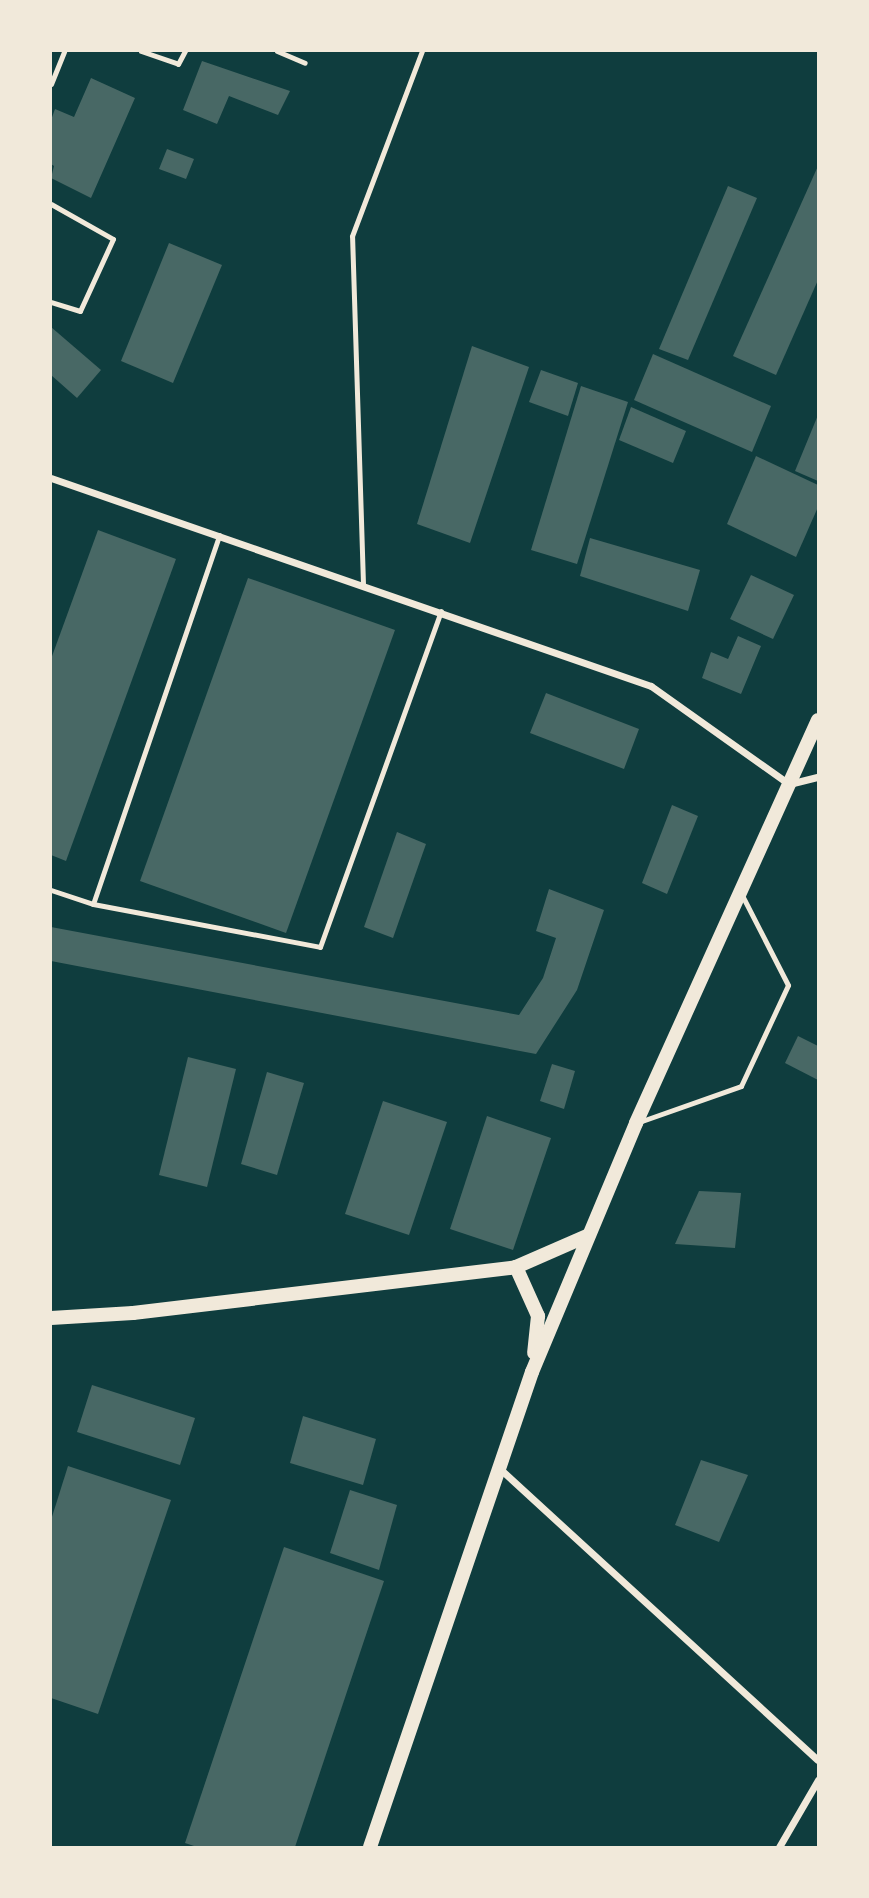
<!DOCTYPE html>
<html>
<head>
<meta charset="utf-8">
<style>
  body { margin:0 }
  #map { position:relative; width:869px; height:1898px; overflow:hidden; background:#0f3d3e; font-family:"Noto Sans",sans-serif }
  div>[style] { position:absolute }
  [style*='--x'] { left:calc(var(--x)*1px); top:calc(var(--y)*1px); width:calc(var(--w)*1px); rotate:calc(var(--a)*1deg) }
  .building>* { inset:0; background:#486865 }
  .service>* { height:5px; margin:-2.5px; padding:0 2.5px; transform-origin:2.5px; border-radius:2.5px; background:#f1e9da }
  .minor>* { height:7px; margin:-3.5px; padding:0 3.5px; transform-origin:3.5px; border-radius:3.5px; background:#f1e9da }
  .secondary>* { height:14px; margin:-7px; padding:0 7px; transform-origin:7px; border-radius:7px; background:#f1e9da }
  span { translate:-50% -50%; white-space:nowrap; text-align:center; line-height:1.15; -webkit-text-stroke:7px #f1e9da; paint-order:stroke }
  .frame { position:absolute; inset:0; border:52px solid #f1e9da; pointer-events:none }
</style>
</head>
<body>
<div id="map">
  <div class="building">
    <div style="clip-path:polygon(202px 61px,290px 91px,278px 115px,229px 96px,217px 124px,183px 110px)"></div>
    <div style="clip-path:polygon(91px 78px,135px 98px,91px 198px,51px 178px,54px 166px,51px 164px,51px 120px,55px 109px,74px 117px)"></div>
    <div style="clip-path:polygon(167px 149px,194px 159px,186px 179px,159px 169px)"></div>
    <div style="clip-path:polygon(818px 166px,818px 280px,776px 375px,733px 356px)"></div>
    <div style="clip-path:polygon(728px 186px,757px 198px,688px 360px,659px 349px)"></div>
    <div style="clip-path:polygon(169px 243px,222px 265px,173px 383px,121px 361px)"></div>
    <div style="clip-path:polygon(51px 327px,101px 370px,77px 398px,51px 375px)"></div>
    <div style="clip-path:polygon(472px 346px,529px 367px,470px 543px,417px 524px)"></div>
    <div style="clip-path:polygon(653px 354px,771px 406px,752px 452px,634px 400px)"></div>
    <div style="clip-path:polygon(541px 370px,578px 383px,568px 416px,529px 402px)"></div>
    <div style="clip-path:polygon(581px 386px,628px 402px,577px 564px,531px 550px)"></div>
    <div style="clip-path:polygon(631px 407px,686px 431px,673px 463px,619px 440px)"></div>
    <div style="clip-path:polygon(818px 415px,818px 481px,795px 471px)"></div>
    <div style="clip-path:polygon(756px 456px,818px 485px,818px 507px,796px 557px,727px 524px)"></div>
    <div style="clip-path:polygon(98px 530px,176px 559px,66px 861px,51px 855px,51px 659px)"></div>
    <div style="clip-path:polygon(590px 538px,700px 570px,688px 611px,580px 576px)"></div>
    <div style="clip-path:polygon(751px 575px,794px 595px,773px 639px,730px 619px)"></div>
    <div style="clip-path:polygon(248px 578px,395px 630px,286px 933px,140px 881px)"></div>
    <div style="clip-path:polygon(738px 636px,761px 646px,741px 694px,702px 678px,711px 652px,728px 659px)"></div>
    <div style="clip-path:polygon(546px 693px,639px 729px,624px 769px,530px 733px)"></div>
    <div style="clip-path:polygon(672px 805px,698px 816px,667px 894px,642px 883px)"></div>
    <div style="clip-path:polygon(397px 832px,426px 844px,393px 938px,364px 927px)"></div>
    <div style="clip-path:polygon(549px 889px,604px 910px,577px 990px,536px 1054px,51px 961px,51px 927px,519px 1015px,543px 978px,556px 938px,536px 931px)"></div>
    <div style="clip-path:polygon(798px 1036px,818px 1046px,818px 1080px,785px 1063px)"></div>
    <div style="clip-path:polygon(188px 1057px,236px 1069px,207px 1187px,159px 1175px)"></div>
    <div style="clip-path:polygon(552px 1064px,575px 1071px,564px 1109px,540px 1101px)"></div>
    <div style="clip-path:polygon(267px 1072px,304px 1083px,277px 1175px,241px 1164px)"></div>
    <div style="clip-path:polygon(383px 1101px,447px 1122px,409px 1235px,345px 1214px)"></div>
    <div style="clip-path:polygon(487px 1116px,551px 1138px,513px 1250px,450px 1229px)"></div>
    <div style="clip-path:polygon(699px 1191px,741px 1193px,735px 1248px,675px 1244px)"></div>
    <div style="clip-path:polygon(92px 1385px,195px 1418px,180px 1465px,77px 1432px)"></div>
    <div style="clip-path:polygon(303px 1416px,376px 1439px,363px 1485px,290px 1463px)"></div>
    <div style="clip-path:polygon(701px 1460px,748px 1475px,719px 1542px,675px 1525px)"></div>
    <div style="clip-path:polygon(68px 1466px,171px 1500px,98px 1714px,51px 1698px,51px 1520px)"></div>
    <div style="clip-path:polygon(350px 1490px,397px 1505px,379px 1570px,330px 1553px)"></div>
    <div style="clip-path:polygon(284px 1547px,384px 1581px,295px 1847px,197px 1847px,185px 1843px)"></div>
  </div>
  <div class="service">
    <div style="--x:141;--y:51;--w:39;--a:19"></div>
    <div style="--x:178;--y:64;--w:15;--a:-62"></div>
    <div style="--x:277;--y:51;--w:30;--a:23"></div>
    <div style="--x:51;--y:84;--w:35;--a:-68"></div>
    <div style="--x:51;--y:204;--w:71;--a:29.4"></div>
    <div style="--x:113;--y:239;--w:79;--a:114.6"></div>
    <div style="--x:80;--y:311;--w:30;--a:-163"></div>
    <div style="--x:363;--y:584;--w:348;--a:-91.8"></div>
    <div style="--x:352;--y:236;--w:198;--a:-69.3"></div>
    <div style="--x:51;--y:890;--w:44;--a:18.4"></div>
    <div style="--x:93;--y:904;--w:390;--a:-71.1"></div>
    <div style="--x:93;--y:904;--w:231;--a:10.7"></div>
    <div style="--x:320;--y:947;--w:357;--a:-70.2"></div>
    <div style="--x:639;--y:1122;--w:108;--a:-19.4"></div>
    <div style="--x:741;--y:1086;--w:111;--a:-65"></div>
    <div style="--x:788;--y:985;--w:103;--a:-117.1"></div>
  </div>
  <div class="minor">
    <div style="--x:51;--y:478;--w:635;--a:19.12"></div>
    <div style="--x:651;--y:686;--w:169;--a:35.4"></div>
    <div style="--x:789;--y:784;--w:30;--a:-14"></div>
    <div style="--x:499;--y:1468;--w:432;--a:42.5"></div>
    <div style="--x:779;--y:1847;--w:78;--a:-59.8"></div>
  </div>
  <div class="secondary">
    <div style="--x:516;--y:1267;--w:54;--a:65.8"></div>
    <div style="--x:538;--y:1316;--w:37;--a:96"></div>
    <div style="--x:51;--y:1318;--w:82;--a:-3.5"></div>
    <div style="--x:133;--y:1313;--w:386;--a:-6.8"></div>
    <div style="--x:516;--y:1267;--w:77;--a:-23.6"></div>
    <div style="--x:370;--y:1847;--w:502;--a:-71.17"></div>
    <div style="--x:532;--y:1372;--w:270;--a:-67.3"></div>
    <div style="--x:636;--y:1123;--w:442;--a:-65.7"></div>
  </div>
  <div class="frame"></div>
</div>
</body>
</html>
